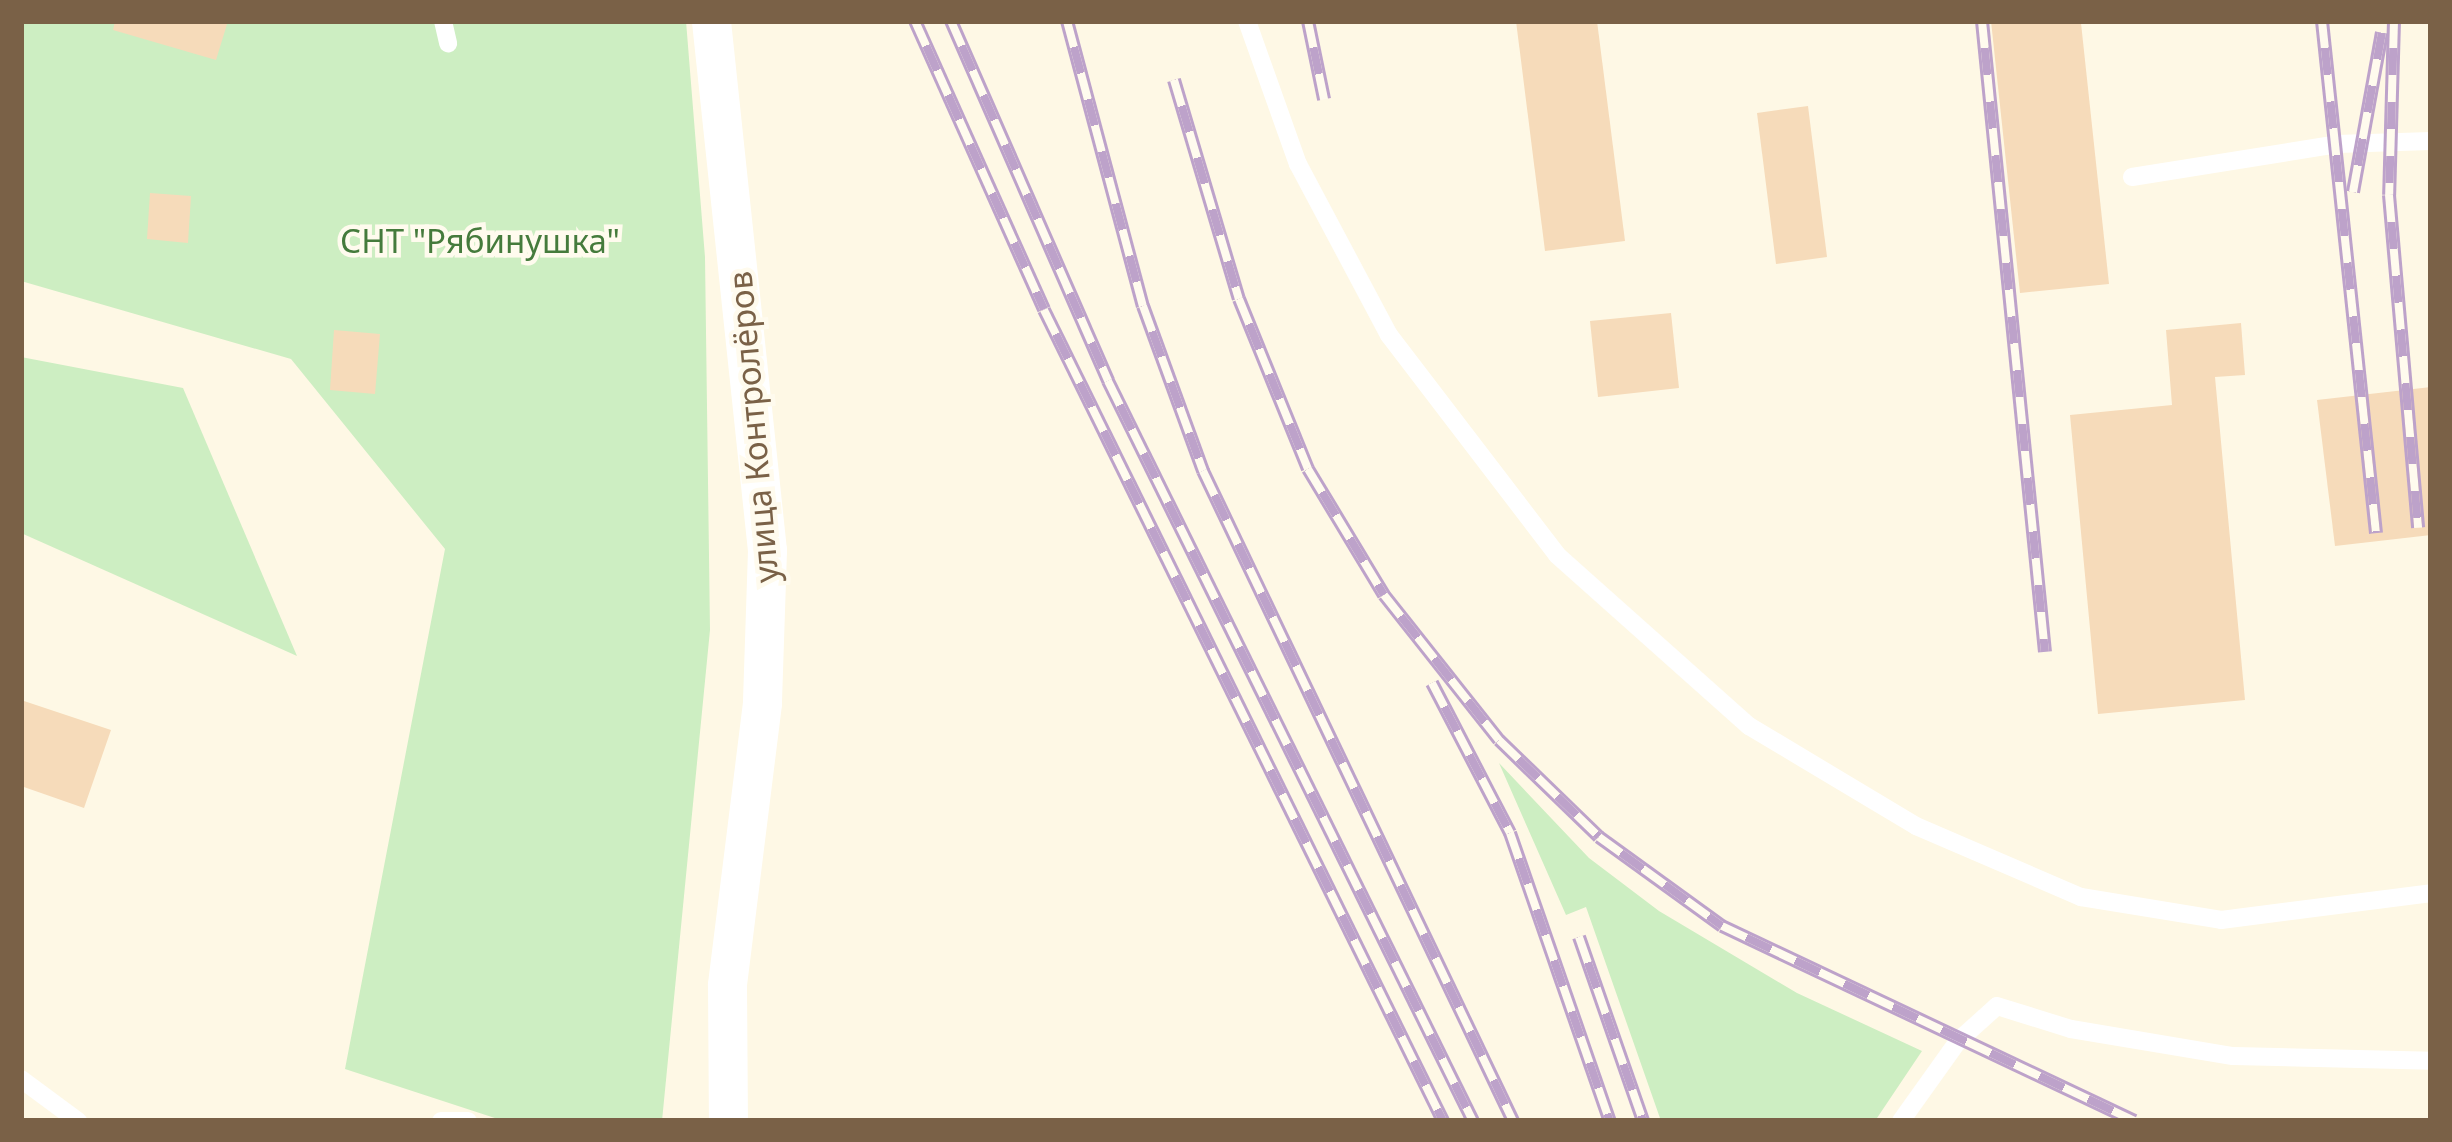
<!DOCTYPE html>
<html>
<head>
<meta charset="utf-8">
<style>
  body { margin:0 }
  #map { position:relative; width:2452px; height:1142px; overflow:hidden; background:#fef8e5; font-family:"Noto Sans",sans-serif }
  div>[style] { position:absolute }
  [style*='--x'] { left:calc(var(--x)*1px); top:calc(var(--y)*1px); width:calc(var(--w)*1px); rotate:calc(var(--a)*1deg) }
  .green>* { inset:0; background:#cdeec2 }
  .building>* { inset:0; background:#f6dbba }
  .lane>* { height:18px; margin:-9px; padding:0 9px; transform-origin:9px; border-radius:9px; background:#fff }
  .street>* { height:39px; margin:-19.5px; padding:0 19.5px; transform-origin:19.5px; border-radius:19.5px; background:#fff }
  .rail>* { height:14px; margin-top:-7px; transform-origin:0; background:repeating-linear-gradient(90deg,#fffbee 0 27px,#bda2ca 0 54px); box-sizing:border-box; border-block:3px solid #bda2ca }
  span { translate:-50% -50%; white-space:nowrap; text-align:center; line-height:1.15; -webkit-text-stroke:9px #fffbee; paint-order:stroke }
  .park-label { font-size:33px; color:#457b3c }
  .street-label { font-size:33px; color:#7a6147 }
  .frame { position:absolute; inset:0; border:24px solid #7a6147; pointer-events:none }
</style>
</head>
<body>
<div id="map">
  <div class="green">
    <div style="clip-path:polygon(21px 21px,686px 21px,705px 257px,710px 630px,662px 1121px,504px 1121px,345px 1069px,445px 549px,291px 359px,21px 281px)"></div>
    <div style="clip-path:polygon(21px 357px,183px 388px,297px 656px,21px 533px)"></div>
    <div style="clip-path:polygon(1499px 763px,1589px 858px,1659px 911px,1797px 993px,1922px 1051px,1875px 1121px,1661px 1121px,1586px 907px,1566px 915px)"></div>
  </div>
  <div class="building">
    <div style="clip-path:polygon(115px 21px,228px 21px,216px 60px,113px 30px)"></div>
    <div style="clip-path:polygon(1516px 21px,1597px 21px,1625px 241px,1545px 251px)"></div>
    <div style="clip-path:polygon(1991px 21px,2081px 23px,2109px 284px,2020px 293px)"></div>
    <div style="clip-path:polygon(1808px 106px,1827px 257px,1776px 264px,1757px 113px)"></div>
    <div style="clip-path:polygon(150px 193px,191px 196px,188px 243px,147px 239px)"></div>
    <div style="clip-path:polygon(1671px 313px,1679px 388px,1598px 397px,1590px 321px)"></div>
    <div style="clip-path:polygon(2241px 323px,2245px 375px,2215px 377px,2245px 700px,2098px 714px,2070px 415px,2172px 405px,2166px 330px)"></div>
    <div style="clip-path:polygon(334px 330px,380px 334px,375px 394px,330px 390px)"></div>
    <div style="clip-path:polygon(2431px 387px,2431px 535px,2335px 546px,2317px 400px)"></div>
    <div style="clip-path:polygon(21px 700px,111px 730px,84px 808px,21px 786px)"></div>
  </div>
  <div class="lane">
    <div style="--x:443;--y:21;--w:23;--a:77"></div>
    <div style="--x:1247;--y:21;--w:152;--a:70.4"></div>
    <div style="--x:1298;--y:164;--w:194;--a:62"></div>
    <div style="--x:1389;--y:335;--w:277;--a:52.6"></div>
    <div style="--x:1557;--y:555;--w:257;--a:41.7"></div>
    <div style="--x:1749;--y:726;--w:195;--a:30.9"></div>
    <div style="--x:1916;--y:826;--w:180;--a:23.3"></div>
    <div style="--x:2081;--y:897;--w:142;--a:9.3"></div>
    <div style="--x:2221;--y:920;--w:212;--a:-7.3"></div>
    <div style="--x:2132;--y:177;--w:208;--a:-9.1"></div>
    <div style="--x:2337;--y:144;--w:94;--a:-1.8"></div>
    <div style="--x:21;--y:1079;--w:71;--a:36.4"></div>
    <div style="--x:441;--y:1121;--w:27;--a:0"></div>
    <div style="--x:1901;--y:1121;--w:98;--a:-54.5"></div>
    <div style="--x:1958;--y:1041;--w:52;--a:-41.9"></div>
    <div style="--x:1997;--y:1006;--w:77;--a:17.3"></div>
    <div style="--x:2071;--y:1029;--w:164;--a:9.5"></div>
    <div style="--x:2233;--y:1056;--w:198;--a:1.4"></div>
  </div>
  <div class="street">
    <div style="--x:711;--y:21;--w:532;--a:83.96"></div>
    <div style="--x:767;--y:550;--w:153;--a:91.9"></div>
    <div style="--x:762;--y:703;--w:284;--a:97.1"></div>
    <div style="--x:727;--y:985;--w:136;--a:89.6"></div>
  </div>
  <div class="rail">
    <div style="--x:915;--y:21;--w:316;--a:65.9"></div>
    <div style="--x:1044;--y:310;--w:904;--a:63.8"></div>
    <div style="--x:951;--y:21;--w:393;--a:66.4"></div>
    <div style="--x:1108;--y:381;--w:825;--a:63.75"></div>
    <div style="--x:1067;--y:21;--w:295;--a:75.1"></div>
    <div style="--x:1143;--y:306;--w:176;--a:70"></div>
    <div style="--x:1203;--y:471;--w:720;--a:64.5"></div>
    <div style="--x:1308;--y:21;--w:80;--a:78.4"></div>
    <div style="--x:1982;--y:21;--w:634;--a:84.3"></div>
    <div style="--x:2322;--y:21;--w:515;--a:83.98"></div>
    <div style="--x:2394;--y:21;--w:174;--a:91.6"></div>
    <div style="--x:2389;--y:195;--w:334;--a:85"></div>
    <div style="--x:1174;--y:80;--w:228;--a:73.5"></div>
    <div style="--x:1239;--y:299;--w:183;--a:67.9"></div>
    <div style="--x:1308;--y:469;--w:147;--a:58.9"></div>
    <div style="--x:1384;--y:595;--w:185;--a:51.6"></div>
    <div style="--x:1499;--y:740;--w:139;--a:44.1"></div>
    <div style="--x:1599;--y:837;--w:152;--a:35.9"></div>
    <div style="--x:1722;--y:926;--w:456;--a:25.3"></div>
    <div style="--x:2353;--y:192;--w:162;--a:-79.7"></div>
    <div style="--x:1432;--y:683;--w:169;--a:62.5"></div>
    <div style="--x:1510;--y:833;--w:305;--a:70.9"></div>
    <div style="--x:1579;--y:937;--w:195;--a:70.8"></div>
  </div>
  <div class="park-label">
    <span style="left:480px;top:241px">СНТ "Рябинушка"</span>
  </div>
  <div class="street-label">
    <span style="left:753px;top:427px;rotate:-95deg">улица Контролёров</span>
  </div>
  <div class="frame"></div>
</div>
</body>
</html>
